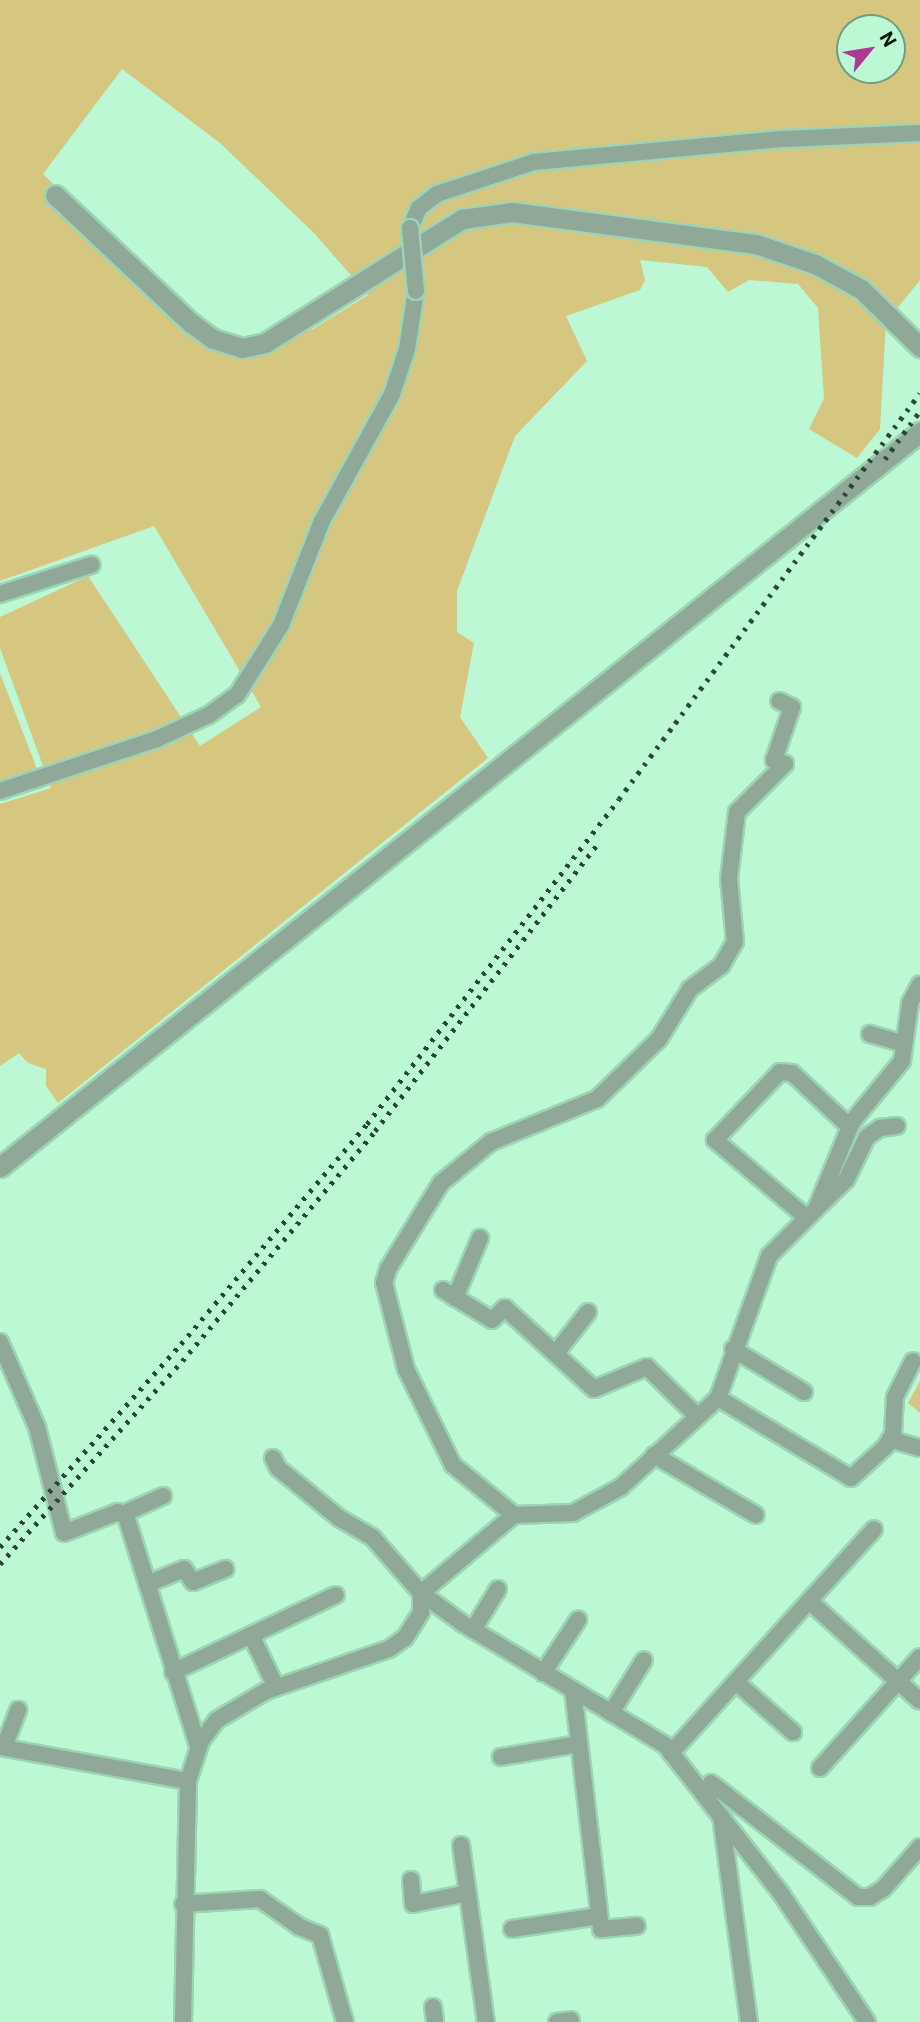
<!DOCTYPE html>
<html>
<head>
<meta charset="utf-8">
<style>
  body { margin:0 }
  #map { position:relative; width:920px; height:2022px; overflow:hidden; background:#bbf8d3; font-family:Roboto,sans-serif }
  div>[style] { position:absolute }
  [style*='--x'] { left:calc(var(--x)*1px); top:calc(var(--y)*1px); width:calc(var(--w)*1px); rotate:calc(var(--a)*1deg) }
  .green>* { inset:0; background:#d5c780 }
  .roads { filter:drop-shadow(2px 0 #9dd4b3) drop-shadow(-2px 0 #9dd4b3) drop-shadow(0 2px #9dd4b3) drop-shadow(0 -2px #9dd4b3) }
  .minor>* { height:16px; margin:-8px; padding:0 8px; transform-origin:8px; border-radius:8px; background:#8fa898 }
  .tertiary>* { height:19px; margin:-9.5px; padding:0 9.5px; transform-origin:9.5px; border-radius:9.5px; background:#8fa898 }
  .rail>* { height:5px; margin-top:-2.5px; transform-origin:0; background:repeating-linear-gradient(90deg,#2a4736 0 3.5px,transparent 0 10.5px) }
  .bridges { filter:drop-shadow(2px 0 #9dd4b3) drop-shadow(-2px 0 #9dd4b3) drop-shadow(0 2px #9dd4b3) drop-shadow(0 -2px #9dd4b3) }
  .minor-bridge>* { height:16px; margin:-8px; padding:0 8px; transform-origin:8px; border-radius:8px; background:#8fa898 }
  span { translate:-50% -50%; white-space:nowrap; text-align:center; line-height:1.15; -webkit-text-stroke:7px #bbf8d3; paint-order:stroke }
  .north { position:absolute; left:836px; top:14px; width:70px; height:70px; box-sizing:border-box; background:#bbf8d3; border:2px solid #709d82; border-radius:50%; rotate:60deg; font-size:19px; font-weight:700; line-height:28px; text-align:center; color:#001408 }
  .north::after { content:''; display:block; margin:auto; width:24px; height:32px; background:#ad3992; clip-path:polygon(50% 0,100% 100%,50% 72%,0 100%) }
</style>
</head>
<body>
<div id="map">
  <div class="green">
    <div style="clip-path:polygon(evenodd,0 0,920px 0,920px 280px,886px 322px,880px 429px,857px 458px,809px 429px,824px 399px,818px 308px,798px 284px,749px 280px,728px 292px,707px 267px,640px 260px,645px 280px,640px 290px,566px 316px,587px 361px,515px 436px,457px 591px,457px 632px,474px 643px,460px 717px,488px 758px,58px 1103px,46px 1086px,46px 1069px,28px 1063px,19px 1053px,0 1066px,0 804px,51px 788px,0 648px,0 617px,88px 576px,200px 746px,261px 707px,154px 526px,0 581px,0 0,850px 28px,892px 28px,892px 70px,850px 70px,850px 28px,0 0,122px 69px,220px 143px,315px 234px,368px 295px,313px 329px,247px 351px,204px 330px,43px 174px,122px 69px)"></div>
    <div style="clip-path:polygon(0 673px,37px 769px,0 782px)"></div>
    <div style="clip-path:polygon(920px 1381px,920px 1413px,908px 1403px)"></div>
  </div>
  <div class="roads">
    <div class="minor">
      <div style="--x:410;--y:228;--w:22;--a:-66"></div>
      <div style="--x:419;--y:208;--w:23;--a:-38"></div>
      <div style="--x:437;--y:194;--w:102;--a:-18.3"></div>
      <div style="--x:534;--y:162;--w:251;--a:-5.3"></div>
      <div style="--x:784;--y:139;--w:136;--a:-2.5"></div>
      <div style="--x:0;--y:594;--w:96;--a:-17.7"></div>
      <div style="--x:0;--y:791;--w:165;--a:-18.3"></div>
      <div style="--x:157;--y:739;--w:57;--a:-24.8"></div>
      <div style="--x:209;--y:715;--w:34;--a:-36"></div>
      <div style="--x:237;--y:695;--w:83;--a:-57.8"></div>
      <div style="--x:281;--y:625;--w:112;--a:-68.5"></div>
      <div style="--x:322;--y:521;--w:145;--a:-61.1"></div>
      <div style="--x:392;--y:394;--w:47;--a:-71.6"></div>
      <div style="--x:407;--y:349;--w:59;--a:-81.2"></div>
      <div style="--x:870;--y:1034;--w:35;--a:16"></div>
      <div style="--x:820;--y:1205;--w:36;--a:-44"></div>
      <div style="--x:846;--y:1180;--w:48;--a:-64"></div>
      <div style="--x:867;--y:1137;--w:16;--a:-35"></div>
      <div style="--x:880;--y:1128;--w:17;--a:-7"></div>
      <div style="--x:807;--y:1218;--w:121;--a:-139.7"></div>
      <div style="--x:715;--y:1140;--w:94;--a:-46.3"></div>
      <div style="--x:780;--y:1072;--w:12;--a:5"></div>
      <div style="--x:792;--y:1073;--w:79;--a:43"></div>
      <div style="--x:443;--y:1290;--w:57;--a:31.5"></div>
      <div style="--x:492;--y:1320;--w:18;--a:-43"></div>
      <div style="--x:505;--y:1308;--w:120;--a:42.3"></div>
      <div style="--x:594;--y:1389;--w:57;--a:-22.5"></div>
      <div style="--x:647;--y:1367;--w:70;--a:44.4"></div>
      <div style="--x:455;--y:1298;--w:65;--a:-67.4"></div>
      <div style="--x:0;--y:1342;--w:93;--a:66.5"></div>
      <div style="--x:37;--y:1427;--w:109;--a:75.7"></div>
      <div style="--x:64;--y:1533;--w:58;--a:-21.3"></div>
      <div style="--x:118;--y:1512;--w:9;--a:27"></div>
      <div style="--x:126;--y:1516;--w:241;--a:72.6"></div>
      <div style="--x:733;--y:1349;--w:83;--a:31.2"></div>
      <div style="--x:556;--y:1353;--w:52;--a:-52"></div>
      <div style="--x:718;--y:1398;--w:155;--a:31"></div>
      <div style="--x:851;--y:1478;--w:47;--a:-42.4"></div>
      <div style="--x:886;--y:1446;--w:14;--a:-60"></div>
      <div style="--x:893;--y:1434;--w:37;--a:-87"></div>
      <div style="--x:895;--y:1397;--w:40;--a:-63.4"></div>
      <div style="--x:890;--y:1439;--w:31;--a:17"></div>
      <div style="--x:654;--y:1455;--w:118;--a:30.5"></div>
      <div style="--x:273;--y:1458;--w:11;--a:63"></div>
      <div style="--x:278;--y:1468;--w:79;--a:39.3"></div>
      <div style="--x:339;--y:1518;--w:39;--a:30"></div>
      <div style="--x:373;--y:1538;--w:73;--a:48.9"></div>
      <div style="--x:421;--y:1593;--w:51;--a:36.2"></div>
      <div style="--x:462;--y:1623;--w:237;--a:31"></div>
      <div style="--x:665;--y:1745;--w:187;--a:52"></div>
      <div style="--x:780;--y:1892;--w:156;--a:56.2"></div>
      <div style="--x:123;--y:1514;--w:44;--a:-24.2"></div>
      <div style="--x:514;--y:1515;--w:79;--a:-140.7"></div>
      <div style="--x:453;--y:1465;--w:107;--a:-116.1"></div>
      <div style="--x:406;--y:1369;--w:89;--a:-104.3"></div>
      <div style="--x:384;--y:1283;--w:15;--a:-74"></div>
      <div style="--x:388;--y:1269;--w:101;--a:-58.4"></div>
      <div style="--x:441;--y:1183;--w:65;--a:-39.4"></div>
      <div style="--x:491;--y:1142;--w:114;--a:-22.1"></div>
      <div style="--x:597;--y:1099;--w:86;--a:-44.1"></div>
      <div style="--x:659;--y:1039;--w:59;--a:-58.2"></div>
      <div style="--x:690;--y:989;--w:39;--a:-37"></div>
      <div style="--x:721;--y:966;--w:28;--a:-60"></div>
      <div style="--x:735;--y:942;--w:63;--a:-95.4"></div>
      <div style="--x:729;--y:879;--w:67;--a:-83.2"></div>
      <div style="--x:737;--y:812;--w:68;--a:-45"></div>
      <div style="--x:785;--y:764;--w:12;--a:-160"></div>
      <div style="--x:774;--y:760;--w:56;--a:-71.2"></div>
      <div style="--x:792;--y:707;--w:14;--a:-155"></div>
      <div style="--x:147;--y:1584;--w:40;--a:-22"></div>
      <div style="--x:184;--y:1569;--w:16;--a:55"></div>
      <div style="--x:193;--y:1582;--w:35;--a:-22"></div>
      <div style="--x:809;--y:1601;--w:149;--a:42"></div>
      <div style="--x:473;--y:1630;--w:48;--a:-58.6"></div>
      <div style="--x:251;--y:1635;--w:58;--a:64.3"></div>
      <div style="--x:173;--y:1672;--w:180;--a:-25.3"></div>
      <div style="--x:543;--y:1673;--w:64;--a:-56.6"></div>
      <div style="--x:736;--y:1682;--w:76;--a:41.3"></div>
      <div style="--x:573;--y:1690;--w:241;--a:83.3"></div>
      <div style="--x:601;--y:1929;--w:36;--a:-5"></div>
      <div style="--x:611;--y:1713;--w:62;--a:-58.1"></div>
      <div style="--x:0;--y:1747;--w:191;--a:10.3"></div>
      <div style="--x:4;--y:1747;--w:40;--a:-69"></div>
      <div style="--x:671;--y:1753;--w:302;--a:-47.8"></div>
      <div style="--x:501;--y:1757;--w:79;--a:-9.5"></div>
      <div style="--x:820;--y:1768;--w:149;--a:-48"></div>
      <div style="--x:711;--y:1783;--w:186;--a:37.8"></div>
      <div style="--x:858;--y:1897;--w:12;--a:0"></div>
      <div style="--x:870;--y:1897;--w:15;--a:-32"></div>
      <div style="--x:883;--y:1889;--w:56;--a:-48.6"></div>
      <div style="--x:721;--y:1816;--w:208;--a:82.3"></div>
      <div style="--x:461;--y:1845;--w:179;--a:82"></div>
      <div style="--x:411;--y:1880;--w:24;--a:85"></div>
      <div style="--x:413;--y:1904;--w:56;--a:-11.3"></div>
      <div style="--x:183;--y:1904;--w:77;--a:-3.7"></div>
      <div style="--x:260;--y:1899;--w:49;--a:35"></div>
      <div style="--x:300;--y:1927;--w:22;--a:22"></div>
      <div style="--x:320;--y:1935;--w:91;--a:74"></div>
      <div style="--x:512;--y:1929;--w:88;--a:-8.5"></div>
      <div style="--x:433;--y:2007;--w:15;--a:82"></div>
      <div style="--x:183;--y:2022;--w:241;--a:-88.8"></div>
      <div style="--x:188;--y:1781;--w:42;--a:-72"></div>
      <div style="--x:201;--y:1741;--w:26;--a:-53"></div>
      <div style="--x:217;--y:1720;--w:57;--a:-30.6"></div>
      <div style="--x:266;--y:1691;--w:130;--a:-18.9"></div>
      <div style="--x:389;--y:1649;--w:19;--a:-35"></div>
      <div style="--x:405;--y:1638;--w:31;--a:-58"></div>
      <div style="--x:421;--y:1612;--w:19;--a:-90"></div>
      <div style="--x:421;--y:1593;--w:121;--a:-40"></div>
      <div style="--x:514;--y:1515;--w:59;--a:-1.9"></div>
      <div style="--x:573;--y:1513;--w:55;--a:-28.4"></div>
      <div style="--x:621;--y:1487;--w:132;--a:-42.5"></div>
      <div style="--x:718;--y:1398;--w:151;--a:-70.2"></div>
      <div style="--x:769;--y:1256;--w:66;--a:-45"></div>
      <div style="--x:816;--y:1209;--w:94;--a:-67.5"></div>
      <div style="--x:852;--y:1122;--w:79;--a:-50.7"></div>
      <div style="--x:902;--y:1061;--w:59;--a:-82.1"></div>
      <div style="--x:910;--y:1003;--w:21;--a:-62"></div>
      <div style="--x:557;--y:2022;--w:14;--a:-8"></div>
    </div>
    <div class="tertiary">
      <div style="--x:55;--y:195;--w:187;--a:43.3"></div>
      <div style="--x:191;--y:323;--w:27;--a:36"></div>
      <div style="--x:213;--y:339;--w:30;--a:17"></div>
      <div style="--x:242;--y:348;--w:24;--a:-12"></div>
      <div style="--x:265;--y:343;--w:233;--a:-32.2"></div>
      <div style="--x:462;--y:219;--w:50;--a:-8"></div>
      <div style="--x:512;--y:212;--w:246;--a:7.5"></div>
      <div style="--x:756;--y:244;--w:62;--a:18.7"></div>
      <div style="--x:815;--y:264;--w:52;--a:28.5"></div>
      <div style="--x:861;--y:289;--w:83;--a:44.5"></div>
      <div style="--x:0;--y:1167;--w:1178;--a:-38.62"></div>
    </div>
  </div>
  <div class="rail">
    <div style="--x:885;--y:459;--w:59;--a:-53.9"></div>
    <div style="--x:0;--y:1547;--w:272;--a:-48.3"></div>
    <div style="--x:181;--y:1344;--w:288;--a:-49.8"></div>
    <div style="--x:367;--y:1124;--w:411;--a:-52.2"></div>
    <div style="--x:619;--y:799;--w:505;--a:-53.45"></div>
    <div style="--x:0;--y:1564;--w:283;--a:-48.1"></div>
    <div style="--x:189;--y:1353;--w:290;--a:-50"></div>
    <div style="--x:375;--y:1131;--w:367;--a:-52.2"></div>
  </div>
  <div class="bridges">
    <div class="minor-bridge">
      <div style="--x:410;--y:228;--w:63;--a:84.6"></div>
    </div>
  </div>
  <div class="north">N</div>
</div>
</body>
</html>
